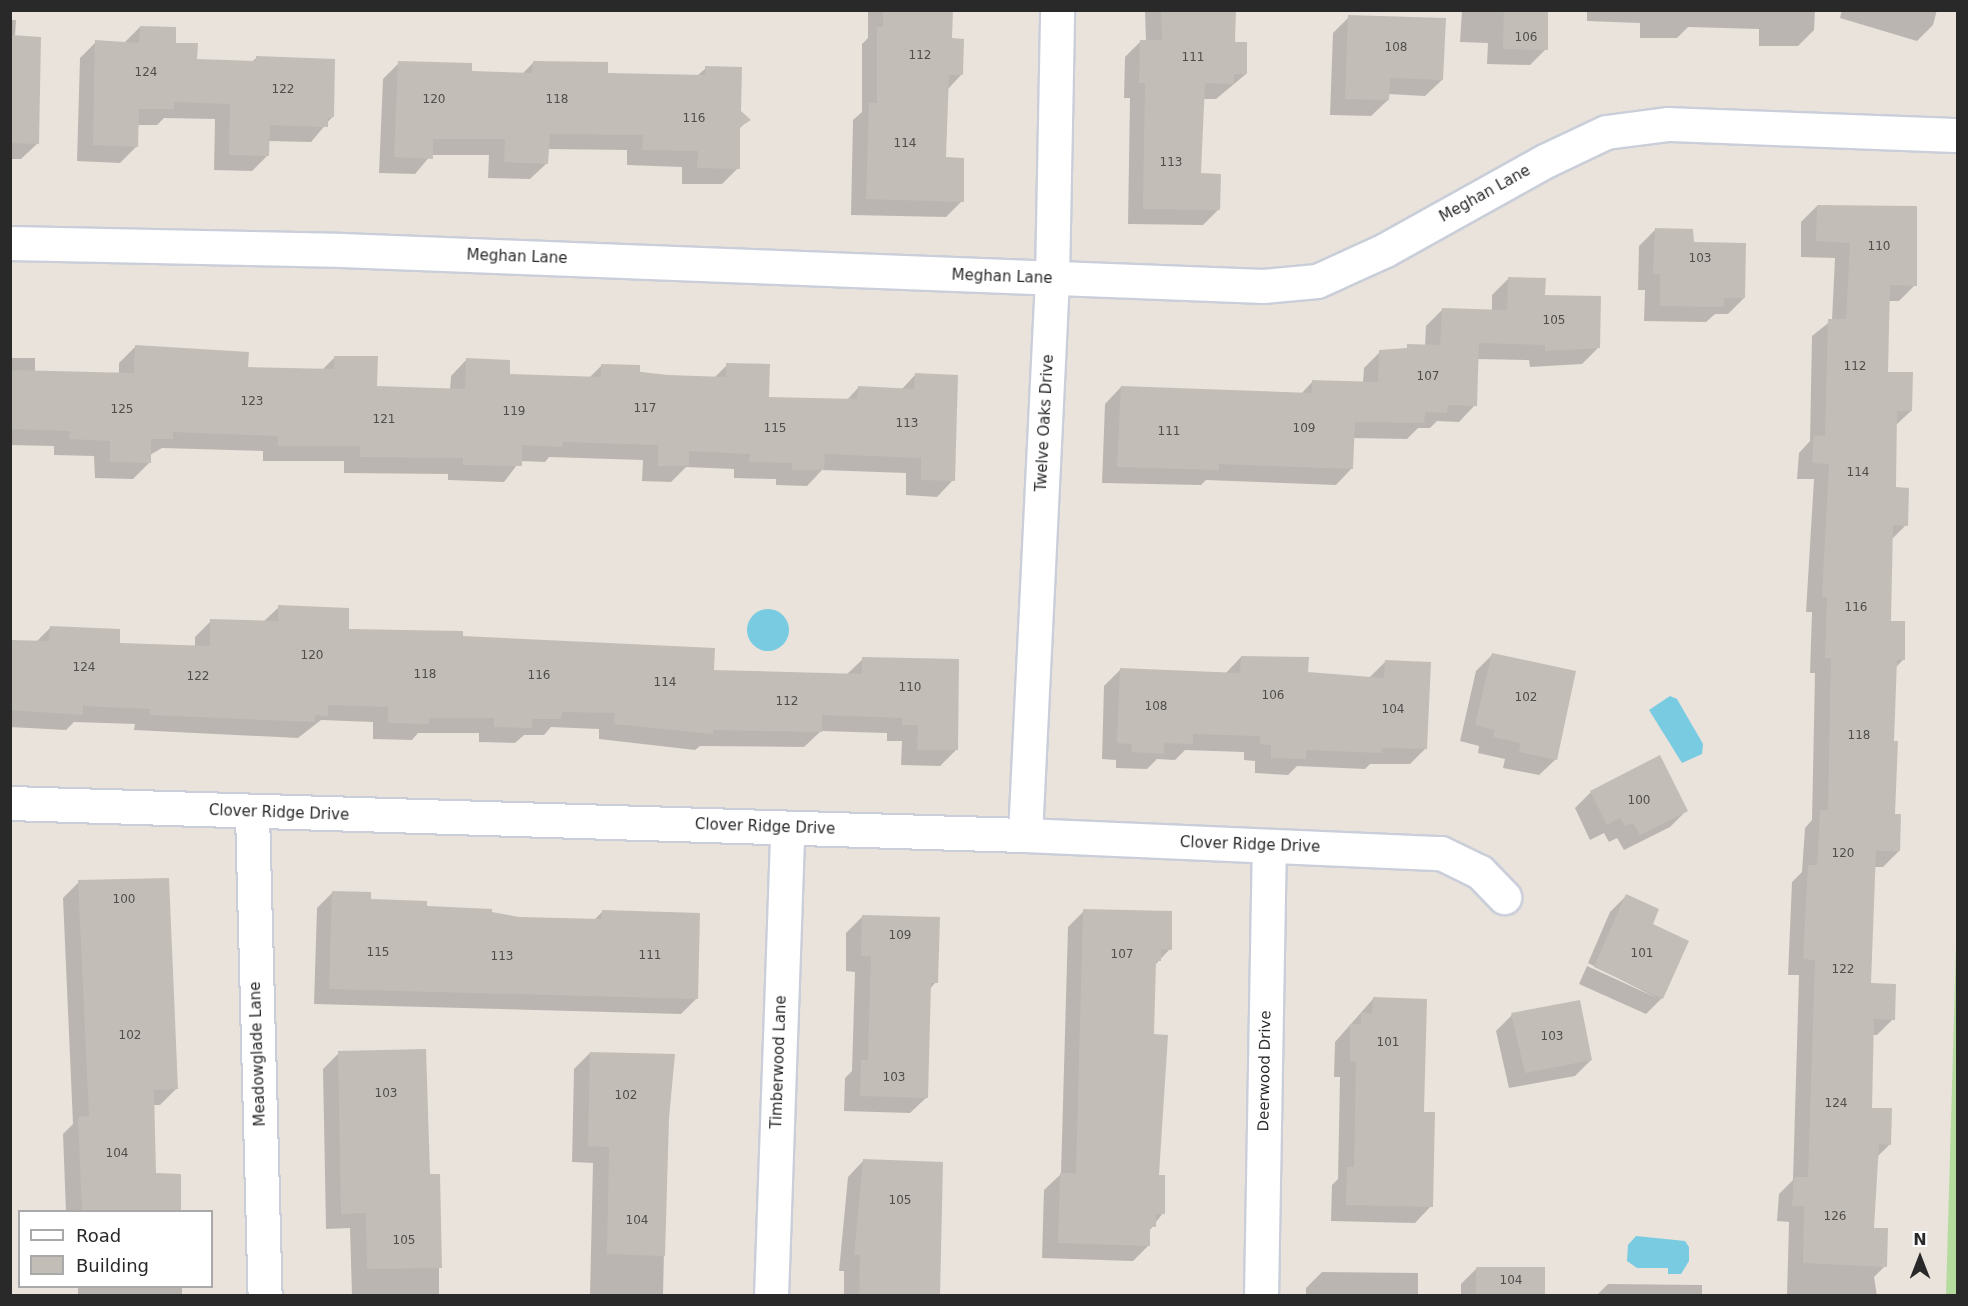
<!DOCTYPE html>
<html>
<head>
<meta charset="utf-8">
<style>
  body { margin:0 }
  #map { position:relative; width:1968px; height:1306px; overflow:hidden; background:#e9e3dc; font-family:"DejaVu Sans",sans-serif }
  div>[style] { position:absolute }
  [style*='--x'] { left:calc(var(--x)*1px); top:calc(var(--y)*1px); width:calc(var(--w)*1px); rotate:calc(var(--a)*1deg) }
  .green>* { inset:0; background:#b6db9e }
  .water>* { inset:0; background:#79cbe1 }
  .round { border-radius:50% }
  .shadow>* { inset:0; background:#0003 }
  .building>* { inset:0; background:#c2beb7 }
  .roads { filter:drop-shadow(2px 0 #caced9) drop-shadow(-2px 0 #caced9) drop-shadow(0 2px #caced9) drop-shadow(0 -2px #caced9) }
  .street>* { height:33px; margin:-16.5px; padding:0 16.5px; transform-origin:16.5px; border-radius:16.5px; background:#fff }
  span { translate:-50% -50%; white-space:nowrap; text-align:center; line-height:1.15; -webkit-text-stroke:4.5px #fff; paint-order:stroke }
  .number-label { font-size:12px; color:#4f4e4c }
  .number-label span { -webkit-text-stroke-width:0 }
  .street-label { font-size:15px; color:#292929 }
  .frame { position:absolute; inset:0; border:12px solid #292929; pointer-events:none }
  .legend { position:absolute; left:18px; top:1210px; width:195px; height:78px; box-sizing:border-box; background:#fff; border:2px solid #a9a9a9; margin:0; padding:8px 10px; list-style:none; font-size:18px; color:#292929 }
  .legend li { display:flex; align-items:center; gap:12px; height:30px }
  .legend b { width:30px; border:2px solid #a9a9a9 }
  .north { position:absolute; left:1890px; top:1228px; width:60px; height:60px; -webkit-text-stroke:4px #fff; paint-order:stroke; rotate:0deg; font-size:16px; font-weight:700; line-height:24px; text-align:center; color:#292929 }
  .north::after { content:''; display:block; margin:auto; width:21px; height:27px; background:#292929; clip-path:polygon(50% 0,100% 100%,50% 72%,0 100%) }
</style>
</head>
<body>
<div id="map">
  <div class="green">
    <div style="clip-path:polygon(1956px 947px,1958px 1295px,1946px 1296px,1946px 1295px)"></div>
  </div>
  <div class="water">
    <div class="round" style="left:747px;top:609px;width:42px;height:42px"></div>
    <div style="clip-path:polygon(1670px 696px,1677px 699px,1703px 744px,1702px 754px,1682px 763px,1649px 710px)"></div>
    <div style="clip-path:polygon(1636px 1236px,1685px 1241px,1689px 1247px,1689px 1261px,1681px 1274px,1668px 1274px,1668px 1268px,1637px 1268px,1627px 1261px,1628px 1245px)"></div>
  </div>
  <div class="shadow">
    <div style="clip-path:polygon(868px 10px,951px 10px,950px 40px,961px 75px,947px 90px,944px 159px,962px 201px,946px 217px,851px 215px,853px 120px,862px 112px,862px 44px,868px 38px)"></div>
    <div style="clip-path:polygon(1145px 10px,1234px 10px,1233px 44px,1246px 74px,1216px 99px,1203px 99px,1199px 174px,1219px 209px,1203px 225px,1128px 224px,1130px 98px,1124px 98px,1125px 57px,1141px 41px,1146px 41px)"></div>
    <div style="clip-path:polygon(1462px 10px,1547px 10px,1546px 49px,1530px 65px,1487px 64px,1488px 43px,1460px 42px)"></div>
    <div style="clip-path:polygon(1587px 10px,1815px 10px,1814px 30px,1798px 46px,1759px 46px,1759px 29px,1688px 27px,1677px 38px,1640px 38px,1640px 23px,1587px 21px)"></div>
    <div style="clip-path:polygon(1842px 10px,1937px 10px,1933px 25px,1917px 41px,1840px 18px)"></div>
    <div style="clip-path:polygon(1349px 17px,1442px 80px,1425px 96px,1388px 94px,1388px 100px,1371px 116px,1330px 115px,1333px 33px)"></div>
    <div style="clip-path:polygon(10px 20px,16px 20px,15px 36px,38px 143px,21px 159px,10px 159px)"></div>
    <div style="clip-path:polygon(140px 27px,174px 44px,196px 61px,252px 62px,257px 57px,333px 116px,311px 142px,268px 141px,268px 155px,252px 171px,214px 170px,215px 119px,164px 118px,157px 125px,137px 125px,136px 147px,120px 163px,77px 161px,80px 58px,96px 42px,124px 43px)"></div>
    <div style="clip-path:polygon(399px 63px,470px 73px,522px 74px,533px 63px,606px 74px,697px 76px,706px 68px,748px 120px,738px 130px,738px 168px,722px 184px,682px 184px,682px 167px,627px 165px,627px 150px,547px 149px,547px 163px,530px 179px,488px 178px,489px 155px,431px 155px,415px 174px,379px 173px,383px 79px)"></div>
    <div style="clip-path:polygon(1817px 206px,1915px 285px,1899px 301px,1888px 301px,1886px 373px,1911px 411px,1895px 426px,1894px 488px,1906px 525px,1891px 540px,1890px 622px,1904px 659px,1896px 667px,1893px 742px,1894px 815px,1899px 851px,1883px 867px,1874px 867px,1869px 985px,1893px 1019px,1877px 1035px,1872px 1035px,1870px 1109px,1890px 1144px,1877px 1157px,1873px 1229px,1885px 1266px,1874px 1277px,1877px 1296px,1787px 1296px,1789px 1222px,1777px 1221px,1779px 1194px,1793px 1180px,1799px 975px,1788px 975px,1792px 882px,1802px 872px,1805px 828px,1812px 820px,1815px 673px,1810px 673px,1812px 612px,1806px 612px,1814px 479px,1797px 479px,1799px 453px,1810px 441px,1812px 336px,1832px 320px,1835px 258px,1801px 257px,1801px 222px)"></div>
    <div style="clip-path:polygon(1655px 230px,1692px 243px,1744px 298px,1728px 314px,1715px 314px,1706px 322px,1644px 321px,1645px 290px,1638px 290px,1639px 246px)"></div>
    <div style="clip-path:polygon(1508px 279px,1544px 296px,1598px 348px,1582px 364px,1530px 367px,1529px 360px,1477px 359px,1475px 405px,1459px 422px,1437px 421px,1430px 428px,1418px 428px,1407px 439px,1353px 438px,1352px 468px,1336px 485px,1206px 480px,1201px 485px,1102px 483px,1105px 404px,1121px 387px,1301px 394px,1313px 381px,1363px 383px,1364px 368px,1380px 352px,1425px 346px,1426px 326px,1442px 310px,1492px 311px,1492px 295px)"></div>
    <div style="clip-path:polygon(135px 347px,246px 368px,322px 370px,335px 357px,376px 387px,450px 390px,451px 376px,467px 359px,509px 376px,589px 378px,602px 365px,669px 377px,714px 378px,727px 365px,767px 399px,846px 401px,858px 388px,901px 390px,915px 375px,953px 480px,937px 497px,906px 495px,906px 473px,822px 470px,807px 486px,776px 485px,776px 479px,734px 478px,734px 469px,686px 467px,671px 482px,642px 481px,643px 460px,549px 457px,545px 462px,520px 461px,504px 482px,448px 480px,448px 474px,344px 473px,344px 461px,263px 461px,263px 451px,162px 448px,150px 455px,149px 463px,133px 479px,95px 478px,94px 456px,54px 455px,54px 446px,10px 445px,10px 358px,35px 358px,35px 372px,119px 374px,119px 363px)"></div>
    <div style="clip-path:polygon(279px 607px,347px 630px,461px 638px,713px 672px,846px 675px,863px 659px,956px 750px,940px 766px,901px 765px,902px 741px,887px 741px,887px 733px,821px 731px,804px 747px,700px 746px,695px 750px,599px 739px,599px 729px,551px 727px,544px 735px,524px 735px,515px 743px,479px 742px,479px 733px,418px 733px,412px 740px,373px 739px,373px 722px,321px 720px,298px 738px,134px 730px,135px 724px,74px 722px,66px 730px,10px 727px,10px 641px,36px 642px,50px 628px,118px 644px,195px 647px,195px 637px,211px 621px,263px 622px)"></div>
    <div style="clip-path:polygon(1492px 655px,1556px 759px,1539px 775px,1503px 768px,1505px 759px,1478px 753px,1479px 746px,1460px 741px,1476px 671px)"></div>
    <div style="clip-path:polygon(1241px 657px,1307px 674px,1369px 678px,1385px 662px,1426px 748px,1410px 764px,1370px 764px,1365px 769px,1297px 766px,1288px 775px,1255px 773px,1255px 761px,1244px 760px,1244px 752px,1185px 750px,1175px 760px,1157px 759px,1147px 769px,1116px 768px,1116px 760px,1102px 759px,1104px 686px,1120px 670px,1225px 674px)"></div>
    <div style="clip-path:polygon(1591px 792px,1686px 811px,1670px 827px,1624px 850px,1617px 838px,1609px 842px,1604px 833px,1590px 840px,1575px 808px)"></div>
    <div style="clip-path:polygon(79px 882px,176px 1089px,160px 1105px,153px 1105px,154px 1175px,180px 1212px,66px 1212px,63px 1134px,73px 1124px,63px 898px)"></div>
    <div style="clip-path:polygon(333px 892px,369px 901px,518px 918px,594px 920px,603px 911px,697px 998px,681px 1014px,314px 1004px,317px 908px)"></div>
    <div style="clip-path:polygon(1626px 896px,1651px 925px,1662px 998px,1646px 1014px,1579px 984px,1587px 966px,1657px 998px,1588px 963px,1610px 912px)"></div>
    <div style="clip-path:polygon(1084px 911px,1170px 949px,1154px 966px,1152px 1036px,1157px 1176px,1163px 1213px,1149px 1231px,1149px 1245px,1133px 1261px,1042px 1258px,1044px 1190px,1061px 1174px,1068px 927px)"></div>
    <div style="clip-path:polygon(862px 917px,936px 982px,929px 990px,927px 1097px,910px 1113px,844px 1111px,845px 1078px,852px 1071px,855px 972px,846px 971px,846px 933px)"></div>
    <div style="clip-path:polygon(1373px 999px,1423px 1113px,1431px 1206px,1415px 1223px,1331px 1221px,1332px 1185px,1338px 1179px,1340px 1077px,1334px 1077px,1335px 1042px)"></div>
    <div style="clip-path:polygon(1512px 1015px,1591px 1060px,1575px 1076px,1509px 1088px,1496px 1031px)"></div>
    <div style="clip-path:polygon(339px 1053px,429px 1175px,439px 1175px,439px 1296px,352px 1296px,350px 1228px,326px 1229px,323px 1069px)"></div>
    <div style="clip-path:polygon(590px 1053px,667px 1118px,663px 1296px,590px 1296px,593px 1163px,572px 1162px,574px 1069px)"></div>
    <div style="clip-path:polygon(864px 1160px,938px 1295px,940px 1296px,844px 1296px,844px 1271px,839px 1271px,848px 1177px)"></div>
    <div style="clip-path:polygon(1477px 1268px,1544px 1296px,1461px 1296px,1461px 1284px)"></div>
    <div style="clip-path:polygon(1322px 1272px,1418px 1273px,1418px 1296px,1306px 1296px,1306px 1288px)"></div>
    <div style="clip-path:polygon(1608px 1284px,1702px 1285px,1702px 1296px,1596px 1296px)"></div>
    <div style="clip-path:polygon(78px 1286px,182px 1286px,182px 1296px,78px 1296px)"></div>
  </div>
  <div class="building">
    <div style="clip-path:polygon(883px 10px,953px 10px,952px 38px,964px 39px,963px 75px,949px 75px,946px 157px,964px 158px,964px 202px,866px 199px,869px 103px,877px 103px,877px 27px,883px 27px)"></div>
    <div style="clip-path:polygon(1161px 10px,1236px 10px,1235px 42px,1247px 42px,1247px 74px,1234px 74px,1234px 84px,1205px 83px,1201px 173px,1221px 174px,1220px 210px,1143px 209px,1145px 83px,1139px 83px,1140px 40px,1162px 40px)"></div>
    <div style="clip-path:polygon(1504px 10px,1548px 10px,1548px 50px,1503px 49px)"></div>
    <div style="clip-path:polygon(1348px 15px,1446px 18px,1443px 80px,1390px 78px,1389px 100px,1345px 99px)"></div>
    <div style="clip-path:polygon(140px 26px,176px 27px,176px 43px,198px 43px,197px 59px,256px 61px,256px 56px,335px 59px,334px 117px,328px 118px,328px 127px,270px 125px,269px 156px,229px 155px,230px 104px,174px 102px,174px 109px,139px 109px,138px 147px,93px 145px,95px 40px,139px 43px)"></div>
    <div style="clip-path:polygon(10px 35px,41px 37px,39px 144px,10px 143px)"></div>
    <div style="clip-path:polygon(398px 61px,472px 63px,472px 71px,532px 73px,533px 61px,608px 62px,608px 73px,705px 75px,705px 66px,742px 67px,741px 111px,751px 120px,740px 127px,740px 169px,697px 168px,698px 151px,642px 150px,643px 135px,550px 134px,548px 164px,504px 162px,505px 139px,433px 139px,433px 159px,394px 157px)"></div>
    <div style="clip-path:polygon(1817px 205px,1917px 206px,1917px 286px,1890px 285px,1888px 372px,1913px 372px,1912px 411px,1897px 411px,1896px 487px,1909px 488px,1908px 526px,1893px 525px,1891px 621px,1905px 621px,1905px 660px,1897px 660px,1894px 741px,1898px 741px,1895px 814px,1901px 814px,1900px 851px,1876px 851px,1871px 983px,1896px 984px,1895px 1020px,1874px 1019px,1872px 1108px,1892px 1108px,1891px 1145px,1879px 1144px,1874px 1228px,1888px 1228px,1887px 1267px,1803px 1263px,1804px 1206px,1792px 1206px,1794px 1177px,1808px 1177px,1815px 960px,1803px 959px,1808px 865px,1817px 865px,1820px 810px,1828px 810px,1831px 658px,1825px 658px,1827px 597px,1822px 597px,1829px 464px,1812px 463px,1814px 435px,1825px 436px,1828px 319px,1846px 319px,1850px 243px,1816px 241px)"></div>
    <div style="clip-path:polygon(1655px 228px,1693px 229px,1694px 242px,1746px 243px,1745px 298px,1724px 298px,1724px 307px,1660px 306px,1660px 274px,1653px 274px)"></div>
    <div style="clip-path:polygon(1508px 277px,1546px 278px,1545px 295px,1601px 296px,1600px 348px,1545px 351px,1545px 345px,1479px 343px,1477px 406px,1448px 405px,1447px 413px,1425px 412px,1424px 423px,1355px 422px,1353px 469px,1219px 464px,1219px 470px,1117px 467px,1121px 386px,1312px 393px,1312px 380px,1378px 382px,1379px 350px,1407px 348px,1407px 344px,1440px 345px,1442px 308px,1507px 310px)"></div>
    <div style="clip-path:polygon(135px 345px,249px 352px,248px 367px,334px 369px,334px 356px,378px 356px,377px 386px,465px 389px,466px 358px,510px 360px,510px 374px,601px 377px,601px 364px,640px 365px,640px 372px,669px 375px,726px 377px,726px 363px,770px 364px,769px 397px,857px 399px,858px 386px,914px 389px,915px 373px,958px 375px,955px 481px,921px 480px,921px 458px,825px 454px,824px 470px,792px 470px,792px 463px,749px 462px,750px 454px,689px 451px,689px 466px,658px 466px,658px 445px,563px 442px,562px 447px,522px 445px,522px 466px,463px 465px,463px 458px,360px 457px,360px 446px,278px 446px,278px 436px,173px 432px,173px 439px,151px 439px,151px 463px,110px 462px,110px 441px,69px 439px,70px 431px,10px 429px,10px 370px,134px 373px)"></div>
    <div style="clip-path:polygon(278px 605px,349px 608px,349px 629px,463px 631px,463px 636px,715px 648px,714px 670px,862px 674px,862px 657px,959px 659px,958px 750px,917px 750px,918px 725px,902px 725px,902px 718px,822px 715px,822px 732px,713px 730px,713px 734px,614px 724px,615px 713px,562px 712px,561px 719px,532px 719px,532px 728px,494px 727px,494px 718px,429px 718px,429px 724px,388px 723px,388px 707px,328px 705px,328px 716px,315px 715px,315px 722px,150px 715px,150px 709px,83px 706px,83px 715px,10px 710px,10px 640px,49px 641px,50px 626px,120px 629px,120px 643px,210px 646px,210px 619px,278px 621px)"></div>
    <div style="clip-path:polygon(1492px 653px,1576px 671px,1557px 760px,1519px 752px,1521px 743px,1493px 737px,1495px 730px,1475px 725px)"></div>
    <div style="clip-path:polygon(1241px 656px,1309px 657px,1308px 672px,1384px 678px,1385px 660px,1431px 662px,1427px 749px,1382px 748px,1382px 753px,1306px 750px,1306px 759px,1271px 758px,1271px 745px,1260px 744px,1260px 736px,1193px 734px,1193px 744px,1164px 743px,1164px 754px,1132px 752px,1131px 744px,1117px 743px,1120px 668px,1240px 673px)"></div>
    <div style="clip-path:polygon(1660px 755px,1688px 811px,1640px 835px,1633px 823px,1625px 826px,1620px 818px,1607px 825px,1590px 791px)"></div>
    <div style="clip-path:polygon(169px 878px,178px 1089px,154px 1090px,156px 1173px,181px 1174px,181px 1212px,82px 1212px,78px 1117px,89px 1116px,78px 880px)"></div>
    <div style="clip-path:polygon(332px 891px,371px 892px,371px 899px,427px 901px,427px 906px,492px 909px,492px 912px,519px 917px,602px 919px,602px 910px,700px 913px,698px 999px,329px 989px)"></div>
    <div style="clip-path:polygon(1626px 894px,1659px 909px,1653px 924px,1689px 941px,1663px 999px,1594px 967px)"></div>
    <div style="clip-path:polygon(1083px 909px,1172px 911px,1172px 950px,1161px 949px,1161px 961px,1156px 961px,1154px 1034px,1168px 1035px,1159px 1175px,1165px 1175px,1165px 1214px,1156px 1214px,1156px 1227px,1150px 1227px,1150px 1246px,1058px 1243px,1060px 1173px,1076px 1173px)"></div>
    <div style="clip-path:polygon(862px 915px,940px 917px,938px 983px,931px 983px,928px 1098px,860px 1096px,861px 1060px,868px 1060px,871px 956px,861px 956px)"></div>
    <div style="clip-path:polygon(1373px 997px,1427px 999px,1424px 1112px,1435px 1112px,1433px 1207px,1346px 1205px,1347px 1167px,1354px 1167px,1356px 1062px,1350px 1061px,1350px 1024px,1361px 1024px,1361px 1013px,1372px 1013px)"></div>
    <div style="clip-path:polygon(1580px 1000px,1592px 1060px,1525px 1073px,1511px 1013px)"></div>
    <div style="clip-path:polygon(426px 1049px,430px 1174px,440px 1174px,442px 1268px,367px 1269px,366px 1213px,341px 1214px,338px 1051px)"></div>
    <div style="clip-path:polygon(590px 1052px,675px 1054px,669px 1118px,665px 1256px,607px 1254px,609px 1147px,588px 1146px)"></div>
    <div style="clip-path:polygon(863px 1159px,943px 1162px,940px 1296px,859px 1296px,860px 1255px,854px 1255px)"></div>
    <div style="clip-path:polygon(1476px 1267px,1545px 1267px,1545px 1296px,1476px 1296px)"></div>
  </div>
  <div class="roads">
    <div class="street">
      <div style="--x:10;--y:243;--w:331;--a:1.2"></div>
      <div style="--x:341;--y:250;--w:923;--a:2.24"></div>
      <div style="--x:1263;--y:286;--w:54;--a:-5.3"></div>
      <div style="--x:1317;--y:281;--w:75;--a:-24.5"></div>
      <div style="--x:1385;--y:250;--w:185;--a:-29.1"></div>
      <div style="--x:1547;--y:160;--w:65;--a:-25.4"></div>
      <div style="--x:1606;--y:132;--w:63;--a:-7.4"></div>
      <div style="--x:1668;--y:124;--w:290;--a:2.2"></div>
      <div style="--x:10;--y:803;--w:1016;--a:1.81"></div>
      <div style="--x:1025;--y:835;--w:416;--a:2.5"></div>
      <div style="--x:1441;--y:853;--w:43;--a:26"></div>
      <div style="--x:1480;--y:872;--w:35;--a:46"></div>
      <div style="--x:252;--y:813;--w:483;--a:88.5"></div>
      <div style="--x:1025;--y:835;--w:557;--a:-87.22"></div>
      <div style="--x:1052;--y:279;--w:269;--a:-88.9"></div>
      <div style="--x:771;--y:1296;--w:468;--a:-88"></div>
      <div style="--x:1261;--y:1296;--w:450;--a:-89"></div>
    </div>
  </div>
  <div class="number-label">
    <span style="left:1526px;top:38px">106</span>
    <span style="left:1396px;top:48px">108</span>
    <span style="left:920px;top:56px">112</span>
    <span style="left:1193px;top:58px">111</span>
    <span style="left:146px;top:73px">124</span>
    <span style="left:283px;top:90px">122</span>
    <span style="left:434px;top:100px">120</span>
    <span style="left:557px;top:100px">118</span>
    <span style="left:694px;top:119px">116</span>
    <span style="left:905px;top:144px">114</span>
    <span style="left:1171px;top:163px">113</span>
    <span style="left:1879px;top:247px">110</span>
    <span style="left:1700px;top:259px">103</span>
    <span style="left:1554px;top:321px">105</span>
    <span style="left:1855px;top:367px">112</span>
    <span style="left:1428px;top:377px">107</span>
    <span style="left:252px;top:402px">123</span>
    <span style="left:645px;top:409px">117</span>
    <span style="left:122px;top:410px">125</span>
    <span style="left:514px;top:412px">119</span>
    <span style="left:384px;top:420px">121</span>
    <span style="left:907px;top:424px">113</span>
    <span style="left:775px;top:429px">115</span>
    <span style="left:1304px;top:429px">109</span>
    <span style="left:1169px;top:432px">111</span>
    <span style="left:1858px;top:473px">114</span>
    <span style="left:1856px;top:608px">116</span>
    <span style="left:312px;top:656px">120</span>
    <span style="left:84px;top:668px">124</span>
    <span style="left:425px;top:675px">118</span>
    <span style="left:539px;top:676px">116</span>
    <span style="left:198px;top:677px">122</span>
    <span style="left:665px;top:683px">114</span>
    <span style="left:910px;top:688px">110</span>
    <span style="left:1273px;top:696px">106</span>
    <span style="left:1526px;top:698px">102</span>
    <span style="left:787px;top:702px">112</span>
    <span style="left:1156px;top:707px">108</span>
    <span style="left:1393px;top:710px">104</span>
    <span style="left:1859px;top:736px">118</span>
    <span style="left:1639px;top:801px">100</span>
    <span style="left:1843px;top:854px">120</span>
    <span style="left:124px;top:900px">100</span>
    <span style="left:900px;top:936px">109</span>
    <span style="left:378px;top:953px">115</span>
    <span style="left:1642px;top:954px">101</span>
    <span style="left:1122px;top:955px">107</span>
    <span style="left:650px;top:956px">111</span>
    <span style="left:502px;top:957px">113</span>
    <span style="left:1843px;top:970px">122</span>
    <span style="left:130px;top:1036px">102</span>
    <span style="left:1552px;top:1037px">103</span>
    <span style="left:1388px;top:1043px">101</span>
    <span style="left:894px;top:1078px">103</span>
    <span style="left:386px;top:1094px">103</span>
    <span style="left:626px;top:1096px">102</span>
    <span style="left:1836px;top:1104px">124</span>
    <span style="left:117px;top:1154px">104</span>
    <span style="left:900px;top:1201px">105</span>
    <span style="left:1835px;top:1217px">126</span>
    <span style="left:637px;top:1221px">104</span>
    <span style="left:404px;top:1241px">105</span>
    <span style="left:1511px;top:1281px">104</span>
  </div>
  <div class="street-label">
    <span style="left:1485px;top:194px;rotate:-29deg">Meghan Lane</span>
    <span style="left:517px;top:257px;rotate:2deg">Meghan Lane</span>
    <span style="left:1002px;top:277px;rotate:2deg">Meghan Lane</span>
    <span style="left:1045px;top:423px;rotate:-87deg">Twelve Oaks Drive</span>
    <span style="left:279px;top:813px;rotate:2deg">Clover Ridge Drive</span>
    <span style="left:765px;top:827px;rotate:2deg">Clover Ridge Drive</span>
    <span style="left:1250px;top:845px;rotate:2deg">Clover Ridge Drive</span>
    <span style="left:258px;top:1054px;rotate:-92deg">Meadowglade Lane</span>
    <span style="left:779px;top:1062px;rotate:-88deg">Timberwood Lane</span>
    <span style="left:1265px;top:1071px;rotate:-89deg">Deerwood Drive</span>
  </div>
  <div class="frame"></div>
  <ul class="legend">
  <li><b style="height:8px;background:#fff"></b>Road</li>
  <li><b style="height:16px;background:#c2beb7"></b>Building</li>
  </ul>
  <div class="north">N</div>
</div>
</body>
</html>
